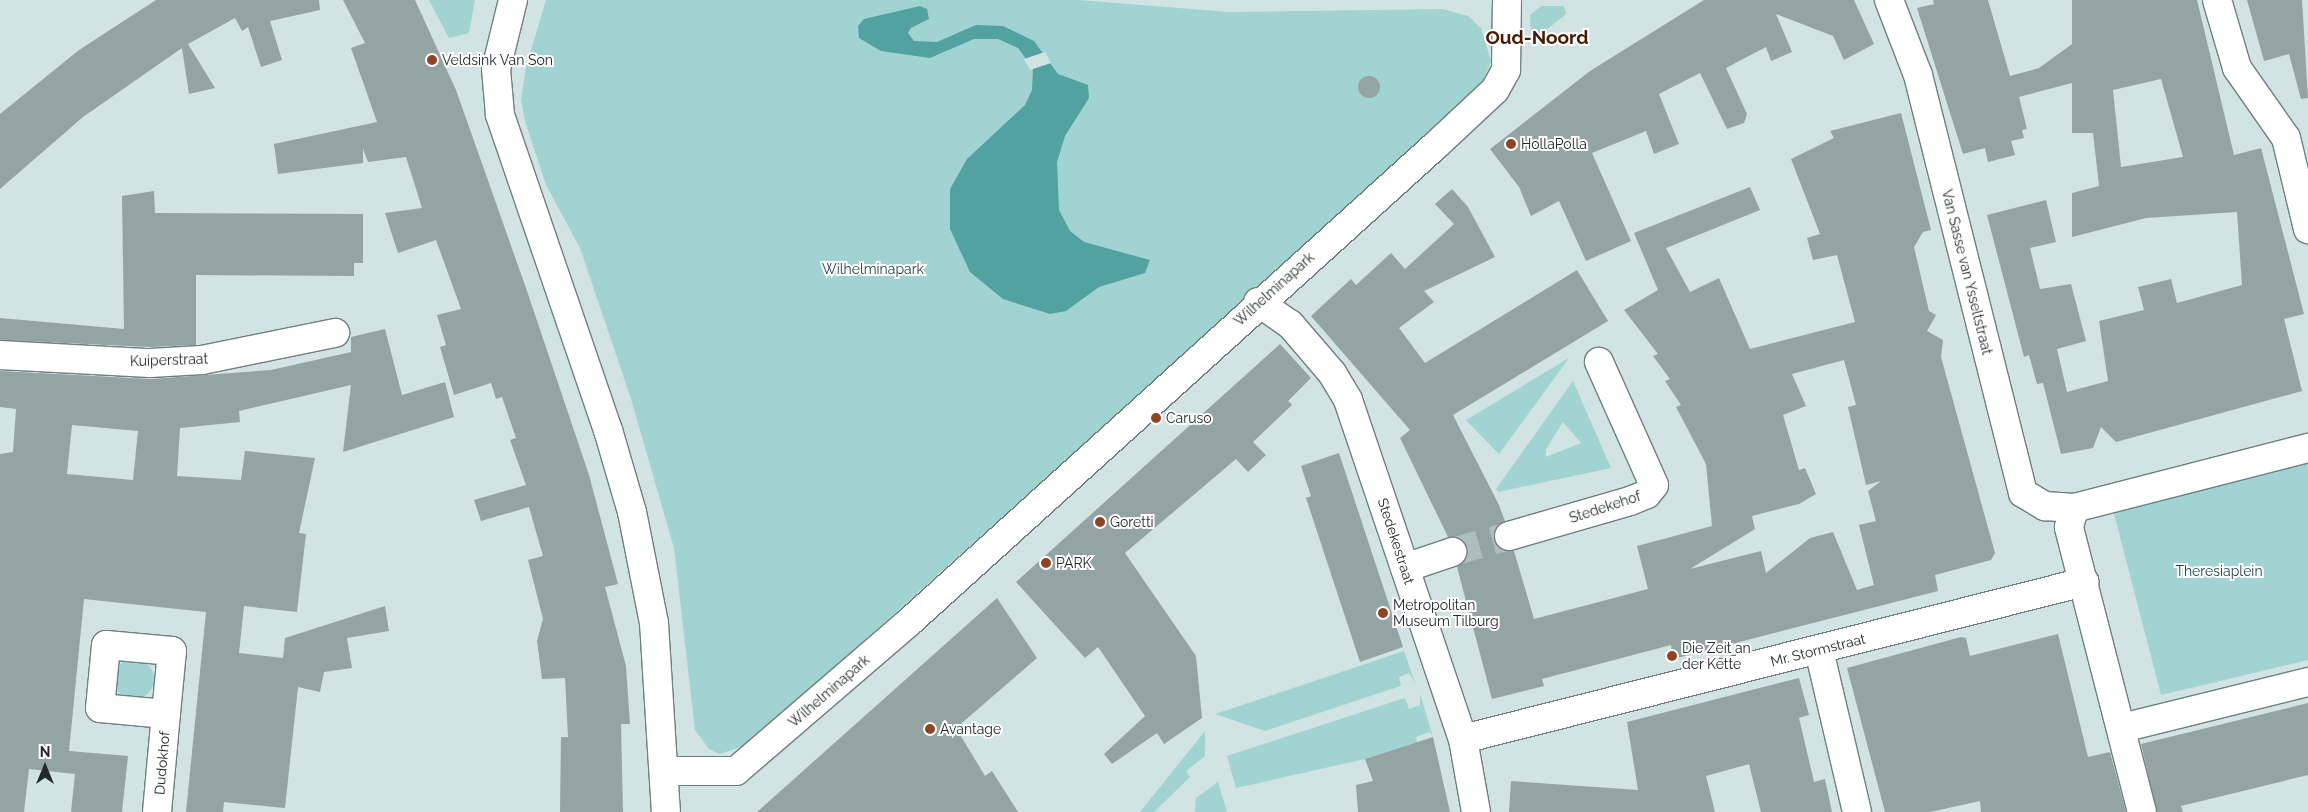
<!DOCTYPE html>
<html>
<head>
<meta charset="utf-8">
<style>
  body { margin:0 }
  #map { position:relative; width:2308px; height:812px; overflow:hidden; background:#d1e3e2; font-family:Raleway,sans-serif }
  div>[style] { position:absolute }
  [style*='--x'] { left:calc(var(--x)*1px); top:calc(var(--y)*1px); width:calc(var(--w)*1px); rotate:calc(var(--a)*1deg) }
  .green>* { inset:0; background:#a0d3d1 }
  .round { border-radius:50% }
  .water>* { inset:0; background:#51a2a0 }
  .pier>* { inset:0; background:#d1e3e2 }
  .building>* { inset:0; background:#93a4a3 }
  .minor-tunnel>* { height:28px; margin-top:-14px; transform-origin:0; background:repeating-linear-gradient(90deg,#aebebd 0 28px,transparent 0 42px) }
  .roads { filter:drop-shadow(1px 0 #6e7f7e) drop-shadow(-1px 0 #6e7f7e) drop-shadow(0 1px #6e7f7e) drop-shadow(0 -1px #6e7f7e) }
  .minor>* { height:28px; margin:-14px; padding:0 14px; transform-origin:14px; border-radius:14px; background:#fff }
  .dots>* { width:14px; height:14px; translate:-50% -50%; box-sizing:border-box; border:2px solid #fff; border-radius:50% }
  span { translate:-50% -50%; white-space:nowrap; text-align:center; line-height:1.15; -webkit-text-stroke:4px #fff; paint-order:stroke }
  .poi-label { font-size:14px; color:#212828 }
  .left { translate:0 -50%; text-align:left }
  .park-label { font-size:14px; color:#183f3f }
  .street-label { font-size:14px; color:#212828 }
  .district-label { font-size:19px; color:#491a03; font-weight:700 }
  .north { position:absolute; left:20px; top:742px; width:50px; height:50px; -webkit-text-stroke:4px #fff; paint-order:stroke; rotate:0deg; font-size:14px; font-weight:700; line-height:20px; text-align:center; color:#212828 }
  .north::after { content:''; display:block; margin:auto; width:18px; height:22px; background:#212828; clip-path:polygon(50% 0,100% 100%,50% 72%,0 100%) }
</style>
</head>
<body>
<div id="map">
  <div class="green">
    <div style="clip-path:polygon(429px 0,475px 0,469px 33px,449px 38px)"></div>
    <div style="clip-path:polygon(546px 0,1078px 0,1229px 12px,1443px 9px,1468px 16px,1481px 28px,1491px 61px,1481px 86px,1279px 268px,749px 744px,720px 754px,709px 749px,695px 730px,674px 548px,631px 399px,580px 248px,546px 185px,525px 121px,521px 100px,526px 67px)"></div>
    <div style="clip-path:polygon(1541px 6px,1564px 6px,1566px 14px,1535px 39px,1531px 38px,1530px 15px)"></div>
    <div style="clip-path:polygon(1569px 358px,1499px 454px,1466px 420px)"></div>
    <div style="clip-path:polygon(evenodd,1573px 381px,1611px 468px,1498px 492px,1496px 489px,1573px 381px,1563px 422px,1581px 443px,1546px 457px,1546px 449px,1563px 422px)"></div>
    <div style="clip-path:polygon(2308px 459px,2308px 660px,2161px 695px,2112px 506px)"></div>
    <div style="clip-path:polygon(1404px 651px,1415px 683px,1409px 673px,1399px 677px,1401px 686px,1265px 731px,1215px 714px)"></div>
    <div class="round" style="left:114px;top:659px;width:40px;height:40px"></div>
    <div style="clip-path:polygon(1420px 694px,1433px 737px,1430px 732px,1416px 737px,1417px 742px,1365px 759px,1236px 788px,1227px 756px,1405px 698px,1409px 709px,1420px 705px)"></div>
    <div style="clip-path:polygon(1205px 731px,1205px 756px,1186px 771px,1190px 777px,1154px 812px,1140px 812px)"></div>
    <div style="clip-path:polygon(1218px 782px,1227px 812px,1195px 812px,1196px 798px)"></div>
  </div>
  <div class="water">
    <div style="clip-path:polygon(920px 6px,927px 9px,929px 19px,911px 28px,908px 33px,914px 41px,937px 42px,976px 25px,1003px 26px,1034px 41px,1058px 74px,1088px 85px,1089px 98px,1065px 136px,1057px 162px,1059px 210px,1070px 231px,1084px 242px,1150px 260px,1145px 273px,1099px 287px,1066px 311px,1050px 314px,1003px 299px,970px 272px,950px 229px,950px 189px,967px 159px,1025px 105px,1032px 90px,1033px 68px,1018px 48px,998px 39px,974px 39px,930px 58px,881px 51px,859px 38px,858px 26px,864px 19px)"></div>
  </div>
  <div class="pier">
    <div style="clip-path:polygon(1045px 52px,1051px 63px,1030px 70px,1024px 59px)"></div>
  </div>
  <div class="building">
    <div style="clip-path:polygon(156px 0,319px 0,320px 10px,270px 21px,282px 60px,261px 67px,248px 27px,242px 31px,235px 18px,188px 44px,215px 88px,189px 94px,182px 48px,83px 117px,0 189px,0 114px,79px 50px)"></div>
    <div style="clip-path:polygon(343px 0,415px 0,456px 90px,527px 291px,589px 475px,618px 584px,605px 587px,626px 666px,630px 724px,621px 724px,623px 812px,560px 812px,561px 737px,568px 737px,565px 678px,542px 679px,537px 641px,543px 619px,528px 560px,543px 556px,529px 507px,481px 521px,474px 500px,526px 485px,510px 440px,516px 438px,502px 397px,496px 399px,491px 383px,454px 395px,440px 347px,446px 345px,437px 315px,461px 309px,436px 240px,398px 253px,385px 213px,422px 208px,406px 157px,368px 162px,363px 149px,363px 163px,278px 174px,274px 144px,377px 122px,351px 48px,365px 43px)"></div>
    <div style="clip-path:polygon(1704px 0,1854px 0,1874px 44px,1844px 60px,1833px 36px,1776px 14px,1792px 52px,1771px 61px,1766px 47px,1726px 68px,1747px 114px,1744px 123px,1727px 129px,1700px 73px,1659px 94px,1679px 144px,1654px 154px,1646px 131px,1592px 153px,1631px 241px,1586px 261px,1559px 201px,1531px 216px,1519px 187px,1490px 149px,1590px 71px)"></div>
    <div style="clip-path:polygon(evenodd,1933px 0,1988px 0,2010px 76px,2039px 68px,2072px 44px,2072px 0,2197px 0,2234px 155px,2261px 148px,2304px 314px,2284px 319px,2302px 391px,2116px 442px,2101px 427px,2093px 448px,2061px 454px,2043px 383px,2037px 384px,2029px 355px,2024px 357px,1987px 215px,2046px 200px,2056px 242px,2030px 248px,2040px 289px,2071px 284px,2086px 341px,2057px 349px,2067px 392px,2108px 381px,2099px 321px,2144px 310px,2138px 287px,2171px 279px,2177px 303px,2242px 285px,2237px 212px,2146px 218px,2072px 237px,2072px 193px,2099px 186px,2093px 133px,2072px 133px,2072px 83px,2019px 97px,2027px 129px,2022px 130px,2024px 138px,2011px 141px,2015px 155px,1988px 162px,1985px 148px,1963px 154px,1917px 8px,1934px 4px,1933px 0,2161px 79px,2183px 157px,2121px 167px,2113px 90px,2161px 79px)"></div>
    <div style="clip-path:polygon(2247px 0,2302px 0,2308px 98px,2301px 99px,2289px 54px,2264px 61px)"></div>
    <div class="round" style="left:1358px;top:76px;width:22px;height:22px"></div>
    <div style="clip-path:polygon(evenodd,1901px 113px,1931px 230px,1923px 232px,1914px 247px,1929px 311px,1936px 315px,1927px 331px,1943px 340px,1941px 357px,1995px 553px,1991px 560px,1935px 575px,1938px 591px,1673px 659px,1671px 645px,1542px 679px,1544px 686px,1492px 699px,1457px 567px,1467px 556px,1467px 547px,1462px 540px,1448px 537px,1400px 438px,1410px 430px,1311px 316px,1351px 279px,1356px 285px,1391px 253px,1405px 269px,1454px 224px,1435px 204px,1452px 189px,1468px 207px,1495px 257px,1424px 291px,1434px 302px,1399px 328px,1425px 363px,1577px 270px,1608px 321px,1453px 415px,1499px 505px,1505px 521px,1494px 532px,1494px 541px,1505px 551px,1514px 551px,1534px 619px,1648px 589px,1637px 546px,1712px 526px,1706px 464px,1676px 407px,1681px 405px,1665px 381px,1670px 379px,1653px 356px,1658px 354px,1624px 310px,1658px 290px,1634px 233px,1750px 187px,1760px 210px,1666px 248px,1690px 292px,1719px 278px,1750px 349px,1855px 322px,1837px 255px,1813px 260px,1807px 238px,1820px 234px,1791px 159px,1834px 138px,1830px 131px,1901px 113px,1844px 360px,1856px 405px,1848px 407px,1866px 485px,1881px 481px,1868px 491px,1876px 521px,1859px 525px,1874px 585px,1857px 590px,1833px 532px,1810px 538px,1766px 573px,1761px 551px,1690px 569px,1755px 529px,1752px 516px,1799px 504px,1816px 494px,1805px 468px,1799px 470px,1783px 415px,1806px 406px,1792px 374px,1844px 360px)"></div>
    <div style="clip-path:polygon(154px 191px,155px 213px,363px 214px,363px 263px,354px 263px,354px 276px,196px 275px,196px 345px,150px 347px,0 340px,0 318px,124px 329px,122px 196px)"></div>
    <div style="clip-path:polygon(evenodd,385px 329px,402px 395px,445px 382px,454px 417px,343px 452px,351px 385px,239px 411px,240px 422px,180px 428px,177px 476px,241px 480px,245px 451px,315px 458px,299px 533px,306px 534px,297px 612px,244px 606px,239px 653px,283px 658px,285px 638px,385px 606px,389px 631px,347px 638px,352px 668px,324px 672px,320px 692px,298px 687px,285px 808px,224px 802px,223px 812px,186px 812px,206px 612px,84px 599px,69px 751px,128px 756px,122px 812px,71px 812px,75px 774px,29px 769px,24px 812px,0 812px,0 454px,13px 452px,16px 409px,0 407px,0 371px,151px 379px,271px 370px,351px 352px,351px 337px,385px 329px,72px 425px,138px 431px,133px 480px,67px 474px,72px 425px)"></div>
    <div style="clip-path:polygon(1280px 344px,1311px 378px,1288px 401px,1292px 405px,1253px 442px,1266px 455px,1248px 472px,1236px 459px,1125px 553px,1196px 656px,1202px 718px,1164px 744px,1157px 733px,1112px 764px,1104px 754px,1145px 716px,1098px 647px,1085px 658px,1016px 582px)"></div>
    <div style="clip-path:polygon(1339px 453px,1403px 647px,1360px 662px,1306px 498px,1311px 496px,1301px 466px)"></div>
    <div style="clip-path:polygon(997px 598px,1037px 658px,956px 728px,985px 776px,992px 771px,1018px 812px,757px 812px)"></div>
    <div style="clip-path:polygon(2058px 634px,2088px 757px,2110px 752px,2126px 812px,1981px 812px,1980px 801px,1930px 812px,1885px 812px,1847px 668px,1961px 637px,1966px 638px,1970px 656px)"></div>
    <div style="clip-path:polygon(1799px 678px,1809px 715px,1799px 718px,1814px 782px,1825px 779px,1832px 812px,1761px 812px,1749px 764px,1706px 776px,1715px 812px,1509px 812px,1511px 781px,1638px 790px,1627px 722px)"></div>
    <div style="clip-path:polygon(2308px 703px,2308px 775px,2181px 806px,2183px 812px,2157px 812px,2141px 744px)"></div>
    <div style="clip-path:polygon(1433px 737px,1450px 812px,1358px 812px,1356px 785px,1373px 781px,1365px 759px)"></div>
  </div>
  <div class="minor-tunnel">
    <div style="--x:1452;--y:552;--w:59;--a:-15.7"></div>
  </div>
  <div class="roads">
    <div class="minor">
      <div style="--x:513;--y:0;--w:71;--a:103.8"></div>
      <div style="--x:496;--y:69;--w:46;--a:85"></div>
      <div style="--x:500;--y:115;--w:333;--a:71.1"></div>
      <div style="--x:608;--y:430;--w:85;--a:73.7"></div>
      <div style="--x:632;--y:512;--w:113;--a:78.8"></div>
      <div style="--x:654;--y:623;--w:189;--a:86.4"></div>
      <div style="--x:1889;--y:0;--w:80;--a:68.9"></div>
      <div style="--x:1918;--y:75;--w:431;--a:75.9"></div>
      <div style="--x:2023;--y:493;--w:26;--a:31"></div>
      <div style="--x:2045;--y:506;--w:29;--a:4"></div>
      <div style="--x:2217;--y:0;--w:71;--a:73.6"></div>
      <div style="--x:2237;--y:68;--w:85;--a:55"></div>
      <div style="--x:2286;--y:138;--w:94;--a:76.4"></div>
      <div style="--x:1258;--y:302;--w:39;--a:35"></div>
      <div style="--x:1290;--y:324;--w:65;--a:49.4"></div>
      <div style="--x:1332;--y:373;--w:31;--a:59"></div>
      <div style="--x:1348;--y:400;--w:358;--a:71.3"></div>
      <div style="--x:1463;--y:739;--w:74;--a:79.9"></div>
      <div style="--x:0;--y:355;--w:150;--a:3.1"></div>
      <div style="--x:150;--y:363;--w:52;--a:-3.3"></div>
      <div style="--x:202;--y:360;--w:136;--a:-11.5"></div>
      <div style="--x:1509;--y:536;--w:126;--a:-16.1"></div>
      <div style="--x:1630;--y:501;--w:18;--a:-22"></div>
      <div style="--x:1647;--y:494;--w:11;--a:-52"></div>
      <div style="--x:1654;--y:485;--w:135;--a:-114.1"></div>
      <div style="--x:1405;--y:568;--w:50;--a:-18.8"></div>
      <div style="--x:1819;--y:650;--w:166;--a:76.8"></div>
      <div style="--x:2122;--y:728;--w:192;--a:-13.9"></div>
      <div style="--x:1463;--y:739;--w:641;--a:-14.19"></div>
      <div style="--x:665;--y:771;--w:71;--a:0"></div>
      <div style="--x:736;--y:771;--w:227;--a:-40.7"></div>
      <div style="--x:908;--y:623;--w:711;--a:-42.15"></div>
      <div style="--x:1435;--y:146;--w:82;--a:-43"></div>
      <div style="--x:1495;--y:90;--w:23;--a:-61"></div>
      <div style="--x:1506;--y:70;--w:70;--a:-89.2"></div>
      <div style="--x:157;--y:812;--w:98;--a:-84.8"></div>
      <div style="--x:166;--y:714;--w:63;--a:-84.6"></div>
      <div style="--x:172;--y:651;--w:66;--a:-174.8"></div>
      <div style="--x:106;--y:645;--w:63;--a:95.4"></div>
      <div style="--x:100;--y:708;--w:66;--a:5.2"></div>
      <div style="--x:2142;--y:812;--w:294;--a:-104.4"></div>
      <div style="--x:2069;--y:527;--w:20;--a:-75"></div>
      <div style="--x:2074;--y:508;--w:242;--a:-14.4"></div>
    </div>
  </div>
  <div class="dots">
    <div style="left:432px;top:60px;background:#8d4524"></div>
    <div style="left:1511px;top:144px;background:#8d4524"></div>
    <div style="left:1156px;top:418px;background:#8d4524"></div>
    <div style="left:1100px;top:522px;background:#8d4524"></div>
    <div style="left:1046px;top:563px;background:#8d4524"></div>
    <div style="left:1383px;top:613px;background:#8d4524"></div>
    <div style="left:1672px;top:656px;background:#8d4524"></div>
    <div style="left:930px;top:729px;background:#8d4524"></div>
  </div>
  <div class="poi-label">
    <span class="left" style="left:442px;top:60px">Veldsink Van Son</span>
    <span class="left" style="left:1521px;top:144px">HollaPolla</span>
    <span class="left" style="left:1166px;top:418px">Caruso</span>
    <span class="left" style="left:1110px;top:522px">Goretti</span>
    <span class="left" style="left:1056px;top:563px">PARK</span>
    <span class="left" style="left:1393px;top:613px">Metropolitan<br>Museum Tilburg</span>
    <span class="left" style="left:1682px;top:656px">Die Zeit an<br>der Kette</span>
    <span class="left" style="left:940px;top:729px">Avantage</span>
  </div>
  <div class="park-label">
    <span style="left:873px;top:269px">Wilhelminapark</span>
    <span style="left:2219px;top:571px">Theresiaplein</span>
  </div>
  <div class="street-label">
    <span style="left:1967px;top:272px;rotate:76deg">Van Sasse van Ysseltstraat</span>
    <span style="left:1274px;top:289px;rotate:-42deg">Wilhelminapark</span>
    <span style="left:169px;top:360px;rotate:-2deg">Kuiperstraat</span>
    <span style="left:1605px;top:507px;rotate:-18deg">Stedekehof</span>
    <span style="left:1396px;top:541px;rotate:72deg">Stedekestraat</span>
    <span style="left:1818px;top:650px;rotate:-14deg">Mr. Stormstraat</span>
    <span style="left:829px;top:691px;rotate:-41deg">Wilhelminapark</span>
    <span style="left:162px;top:763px;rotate:-85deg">Dudokhof</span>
  </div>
  <div class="district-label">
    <span style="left:1537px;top:38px">Oud-Noord</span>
  </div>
  <div class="north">N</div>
</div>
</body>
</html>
